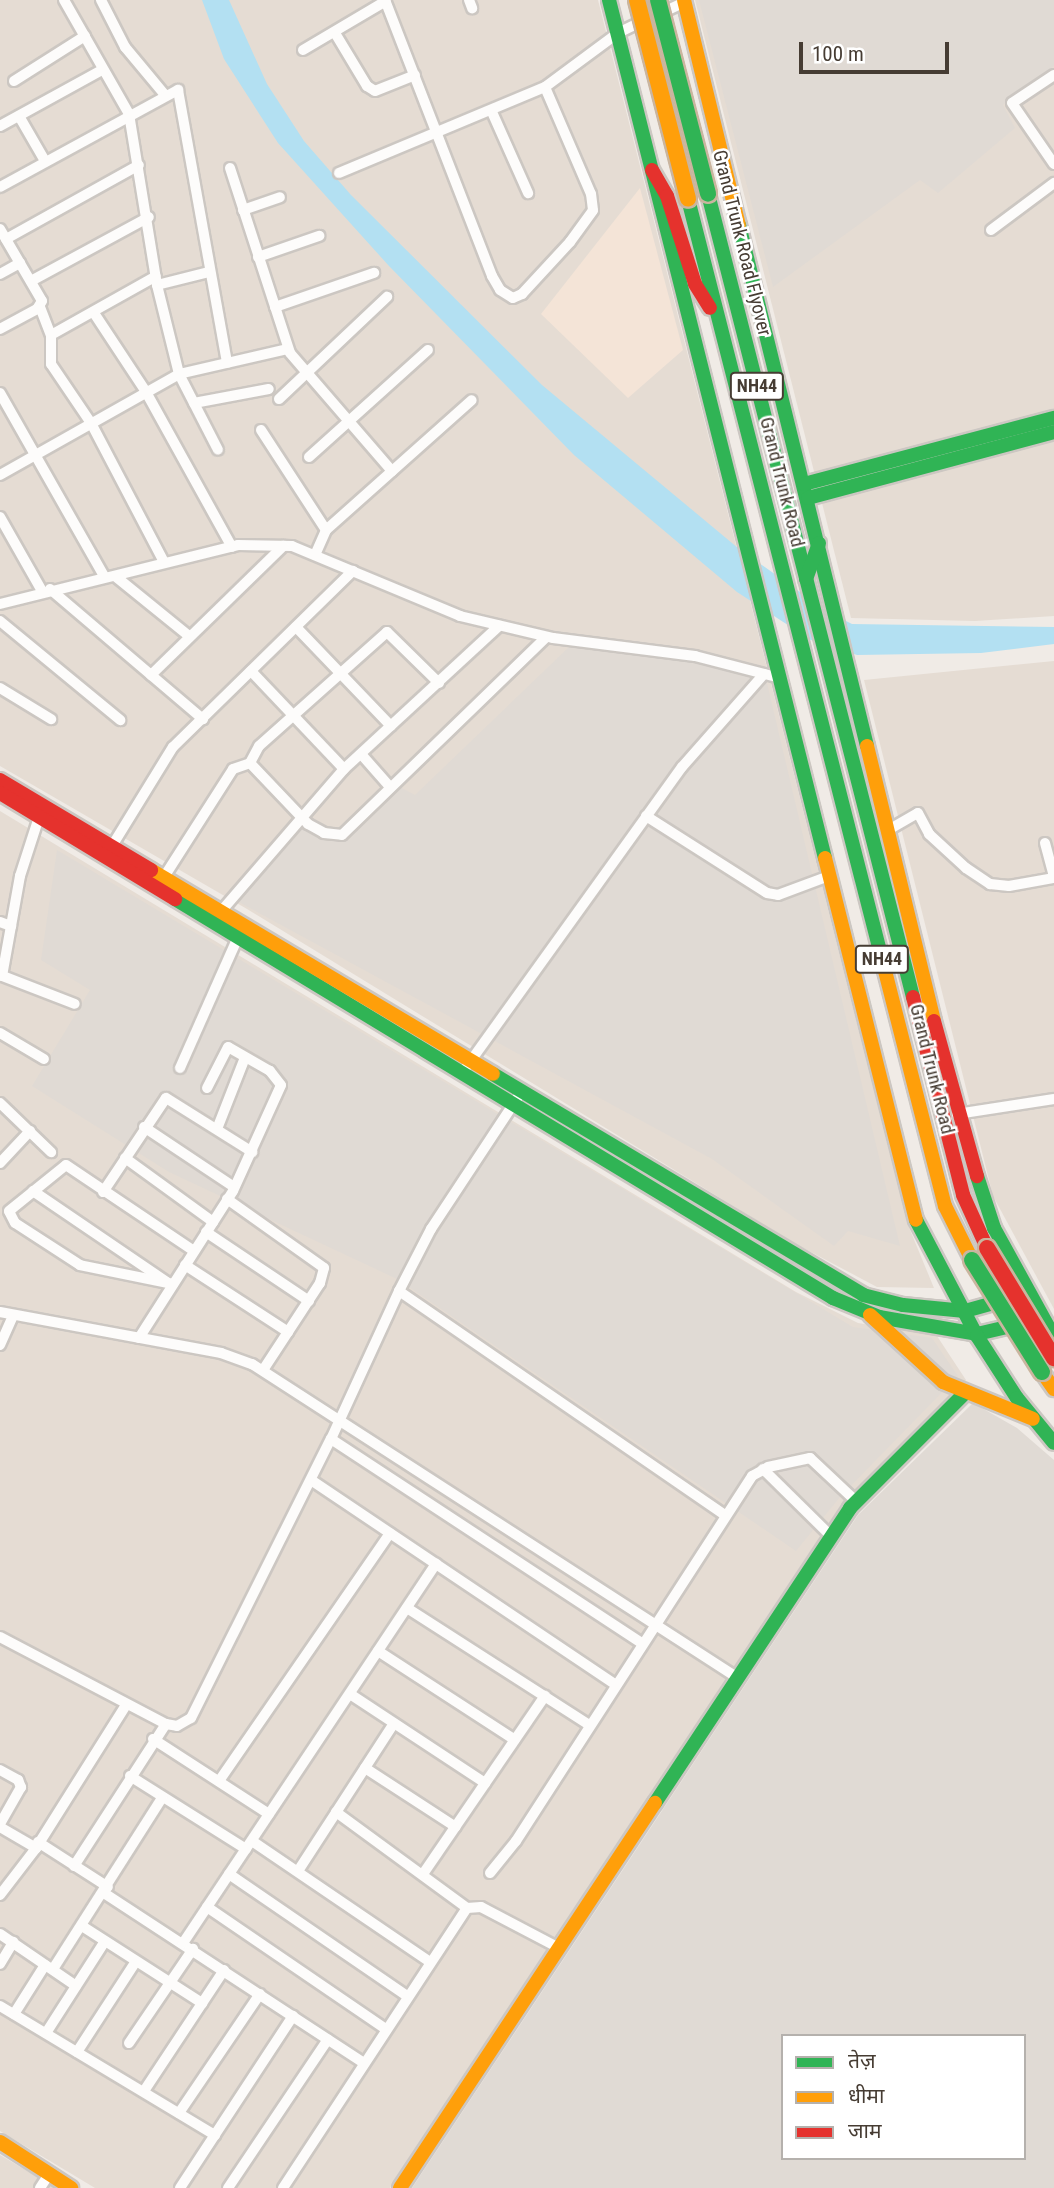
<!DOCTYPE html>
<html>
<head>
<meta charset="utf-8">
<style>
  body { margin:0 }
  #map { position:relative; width:1054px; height:2188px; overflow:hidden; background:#f0ebe6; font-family:"Roboto Condensed","Noto Sans Devanagari",sans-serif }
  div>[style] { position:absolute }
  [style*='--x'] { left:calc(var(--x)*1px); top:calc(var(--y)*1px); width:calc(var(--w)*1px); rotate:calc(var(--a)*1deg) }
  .residential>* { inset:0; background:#e5dcd3 }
  .commercial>* { inset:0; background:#f4e4d7 }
  .industrial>* { inset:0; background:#e0dad4 }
  .water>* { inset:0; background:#b3e0f2 }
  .roads { filter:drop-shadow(2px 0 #ccc7c2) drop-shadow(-2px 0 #ccc7c2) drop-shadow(0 2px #ccc7c2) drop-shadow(0 -2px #ccc7c2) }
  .street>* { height:10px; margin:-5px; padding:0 5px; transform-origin:5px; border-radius:5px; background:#fdfcfb }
  .fast>* { height:14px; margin:-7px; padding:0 7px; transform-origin:7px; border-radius:7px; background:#30b455 }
  .slow>* { height:14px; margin:-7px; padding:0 7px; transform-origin:7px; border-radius:7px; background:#ff9f0a }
  .jam>* { height:14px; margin:-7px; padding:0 7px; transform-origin:7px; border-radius:7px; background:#e5322d }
  .bridges { filter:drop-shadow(2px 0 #cab59f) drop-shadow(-2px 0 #cab59f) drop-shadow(0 2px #cab59f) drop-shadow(0 -2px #cab59f) }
  .fast-bridge>* { height:16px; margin:-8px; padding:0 8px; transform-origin:8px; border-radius:8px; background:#30b455 }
  .slow-bridge>* { height:16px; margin:-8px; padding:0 8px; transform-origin:8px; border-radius:8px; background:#ff9f0a }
  .jam-bridge>* { height:16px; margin:-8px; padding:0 8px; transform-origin:8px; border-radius:8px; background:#e5322d }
  span { translate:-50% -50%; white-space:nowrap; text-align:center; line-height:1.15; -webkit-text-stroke:5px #fff; paint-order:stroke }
  .shield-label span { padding:2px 5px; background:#fff; border:2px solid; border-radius:5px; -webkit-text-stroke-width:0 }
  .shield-label { font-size:18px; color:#463c33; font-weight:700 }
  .street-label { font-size:19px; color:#463c33 }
  .legend { position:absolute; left:781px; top:2034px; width:245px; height:126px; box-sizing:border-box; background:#fff; border:2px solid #b5b1ad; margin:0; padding:9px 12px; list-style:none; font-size:21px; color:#463c33 }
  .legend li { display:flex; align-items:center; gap:14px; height:35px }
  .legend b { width:35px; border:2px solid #b5b1ad }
  .scale { position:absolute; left:799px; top:42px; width:150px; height:32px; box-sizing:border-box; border:4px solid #463c33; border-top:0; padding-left:9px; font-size:21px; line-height:24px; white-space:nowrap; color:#463c33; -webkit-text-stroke:5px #fff; paint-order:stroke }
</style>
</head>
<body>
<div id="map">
  <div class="residential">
    <div style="clip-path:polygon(0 0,598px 0,908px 1225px,934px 1288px,877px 1287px,794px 1243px,247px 909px,0 766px)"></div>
    <div style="clip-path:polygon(695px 0,1054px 0,1054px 616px,975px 621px,851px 618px)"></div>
    <div style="clip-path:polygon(1054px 661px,1054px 1309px,993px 1196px,864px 680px)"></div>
    <div style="clip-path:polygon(0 811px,796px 1292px,858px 1323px,937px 1336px,966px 1380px,841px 1505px,390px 2188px,95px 2188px,0 2131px)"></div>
    <div style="clip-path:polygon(0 2155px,39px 2178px,54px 2188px,0 2188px)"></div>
  </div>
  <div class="commercial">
    <div style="clip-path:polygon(640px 188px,683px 350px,628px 398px,541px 314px)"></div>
  </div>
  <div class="industrial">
    <div style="clip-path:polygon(699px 0,1054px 0,1054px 66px,1003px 105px,1015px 128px,938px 193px,920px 180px,773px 287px)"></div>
    <div style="clip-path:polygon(569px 647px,703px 663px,767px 683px,900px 1246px,848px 1231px,834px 1246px,712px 1159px,237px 901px,296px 825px,344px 841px,396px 785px,415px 795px)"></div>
    <div style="clip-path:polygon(57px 850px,853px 1327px,932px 1338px,958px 1376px,840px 1497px,796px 1551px,397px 1279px,169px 1172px,32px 1086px,90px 990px,41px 960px)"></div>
    <div style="clip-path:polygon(evenodd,973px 1403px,1017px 1428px,1054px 1460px,1054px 2188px,412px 2188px,858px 1515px,973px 1403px,783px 2036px,1024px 2036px,1024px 2158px,783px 2158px,783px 2036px)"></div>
  </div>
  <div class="water">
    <div style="clip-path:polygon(202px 0,229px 0,267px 84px,304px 141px,351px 195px,542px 385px,738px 548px,828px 612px,852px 624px,1054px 627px,1054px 644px,981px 653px,857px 655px,811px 640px,737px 592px,574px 455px,389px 266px,278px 143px,224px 59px)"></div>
  </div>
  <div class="roads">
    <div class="street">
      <div style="--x:64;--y:0;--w:131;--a:60.3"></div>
      <div style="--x:129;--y:114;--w:173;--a:80.7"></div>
      <div style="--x:157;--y:285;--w:92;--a:76.1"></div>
      <div style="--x:179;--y:374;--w:85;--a:62.8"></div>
      <div style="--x:101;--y:0;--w:53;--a:62.9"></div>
      <div style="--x:125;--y:47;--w:62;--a:50.2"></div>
      <div style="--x:385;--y:0;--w:296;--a:68.8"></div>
      <div style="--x:492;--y:276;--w:16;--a:60"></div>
      <div style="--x:500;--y:290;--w:15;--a:32"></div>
      <div style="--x:513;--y:298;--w:10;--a:-24"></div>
      <div style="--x:522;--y:294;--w:71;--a:-47.3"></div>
      <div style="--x:570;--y:242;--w:39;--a:-54"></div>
      <div style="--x:593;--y:210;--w:16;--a:-97"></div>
      <div style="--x:591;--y:194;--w:116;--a:-113.3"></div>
      <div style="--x:469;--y:0;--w:9;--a:69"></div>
      <div style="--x:657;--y:15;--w:31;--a:-25"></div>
      <div style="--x:335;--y:33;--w:62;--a:58.9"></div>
      <div style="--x:367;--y:86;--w:9;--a:32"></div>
      <div style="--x:375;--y:91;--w:43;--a:-21.8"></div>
      <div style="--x:303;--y:50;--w:96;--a:-30.6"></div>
      <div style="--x:1054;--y:75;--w:50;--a:146.3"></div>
      <div style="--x:1012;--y:103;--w:74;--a:55.5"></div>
      <div style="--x:14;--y:81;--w:84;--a:-32.4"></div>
      <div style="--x:492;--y:112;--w:89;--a:66"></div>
      <div style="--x:19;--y:116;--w:52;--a:60"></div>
      <div style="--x:0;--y:126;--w:116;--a:-28.8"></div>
      <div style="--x:230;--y:168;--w:194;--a:72"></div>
      <div style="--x:290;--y:353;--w:156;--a:49.2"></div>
      <div style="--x:339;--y:173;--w:223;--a:-22.7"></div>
      <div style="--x:545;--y:87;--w:91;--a:-36.5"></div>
      <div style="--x:618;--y:33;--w:28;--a:-26"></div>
      <div style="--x:0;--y:187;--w:203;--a:-28.6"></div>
      <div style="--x:178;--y:90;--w:277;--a:79.8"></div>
      <div style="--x:243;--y:210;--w:39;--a:-19"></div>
      <div style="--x:0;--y:229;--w:83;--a:59.7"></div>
      <div style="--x:42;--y:301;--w:9;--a:122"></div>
      <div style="--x:37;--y:309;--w:42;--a:151.6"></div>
      <div style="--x:991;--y:230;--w:79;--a:-36.7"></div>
      <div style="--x:6;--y:239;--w:152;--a:-29.1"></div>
      <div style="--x:258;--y:257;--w:65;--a:-19"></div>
      <div style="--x:0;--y:274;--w:23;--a:-29"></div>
      <div style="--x:31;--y:281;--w:134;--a:-28.5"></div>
      <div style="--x:157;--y:285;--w:54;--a:-14"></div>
      <div style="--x:40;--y:307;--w:30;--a:69"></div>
      <div style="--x:51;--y:335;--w:29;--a:90"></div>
      <div style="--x:51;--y:364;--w:71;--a:55.9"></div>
      <div style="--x:91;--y:423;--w:157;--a:62.3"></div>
      <div style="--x:275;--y:307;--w:105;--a:-19"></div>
      <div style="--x:94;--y:313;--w:95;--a:56.6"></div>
      <div style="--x:146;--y:392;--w:177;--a:61"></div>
      <div style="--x:51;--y:335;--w:120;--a:-29.3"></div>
      <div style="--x:0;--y:393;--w:210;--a:60.4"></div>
      <div style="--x:279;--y:399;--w:149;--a:-43.4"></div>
      <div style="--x:194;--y:403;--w:76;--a:-10.6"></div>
      <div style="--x:261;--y:430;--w:119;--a:57"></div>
      <div style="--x:309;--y:457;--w:160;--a:-42"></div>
      <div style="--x:0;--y:475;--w:206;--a:-29.4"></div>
      <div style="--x:179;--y:374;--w:112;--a:-12.9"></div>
      <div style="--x:0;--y:517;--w:85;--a:60.4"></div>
      <div style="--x:315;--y:555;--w:27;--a:-66"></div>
      <div style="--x:326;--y:530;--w:195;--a:-41.7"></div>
      <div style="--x:115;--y:576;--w:95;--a:39"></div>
      <div style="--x:50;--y:589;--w:201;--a:40.4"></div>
      <div style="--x:0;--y:604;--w:245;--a:-13.9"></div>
      <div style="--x:238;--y:545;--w:54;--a:1.1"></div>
      <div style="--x:292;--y:546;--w:182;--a:22.6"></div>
      <div style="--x:460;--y:616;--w:96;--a:13.3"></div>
      <div style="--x:553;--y:638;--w:143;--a:7.2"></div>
      <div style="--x:695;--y:656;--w:88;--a:14.5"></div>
      <div style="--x:0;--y:621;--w:156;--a:39.5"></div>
      <div style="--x:296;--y:627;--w:137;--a:46.2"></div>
      <div style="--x:251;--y:671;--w:135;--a:46.5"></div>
      <div style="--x:151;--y:675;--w:185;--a:-44.3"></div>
      <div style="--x:439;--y:683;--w:73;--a:-135.6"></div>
      <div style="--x:387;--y:632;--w:171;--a:138.3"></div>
      <div style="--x:259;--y:746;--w:19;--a:118"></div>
      <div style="--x:250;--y:763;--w:84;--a:46.4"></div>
      <div style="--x:308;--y:824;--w:18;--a:29"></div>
      <div style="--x:324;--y:833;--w:18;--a:6"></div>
      <div style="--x:342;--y:835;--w:284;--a:-44.1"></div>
      <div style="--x:0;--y:688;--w:60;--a:31.3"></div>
      <div style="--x:361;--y:754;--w:44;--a:48.7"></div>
      <div style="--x:646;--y:816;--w:143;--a:32.5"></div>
      <div style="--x:767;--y:893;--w:11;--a:10"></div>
      <div style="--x:778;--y:895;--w:54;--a:-20.4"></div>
      <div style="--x:890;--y:829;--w:32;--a:-30"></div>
      <div style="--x:918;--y:813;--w:24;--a:62"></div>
      <div style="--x:929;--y:834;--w:50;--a:42.6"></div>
      <div style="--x:966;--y:868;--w:29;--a:34"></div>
      <div style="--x:990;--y:884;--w:19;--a:6"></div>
      <div style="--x:1009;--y:886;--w:46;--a:-10.1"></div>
      <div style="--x:1045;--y:843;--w:35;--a:75"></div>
      <div style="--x:112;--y:846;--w:116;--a:-58.4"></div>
      <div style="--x:173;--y:747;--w:252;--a:-44.4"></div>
      <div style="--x:164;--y:877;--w:128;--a:-57.4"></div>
      <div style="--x:233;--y:769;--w:18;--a:-19"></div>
      <div style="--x:217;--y:916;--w:194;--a:-49.2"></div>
      <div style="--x:344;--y:769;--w:211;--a:-42.7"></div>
      <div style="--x:0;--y:922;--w:12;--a:20"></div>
      <div style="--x:0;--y:975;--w:80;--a:21.1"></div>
      <div style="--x:2;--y:976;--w:102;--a:-79.8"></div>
      <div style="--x:20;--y:876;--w:65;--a:-72.1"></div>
      <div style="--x:0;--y:1033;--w:51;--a:30.6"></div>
      <div style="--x:467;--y:1066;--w:368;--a:-54.3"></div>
      <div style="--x:682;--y:767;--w:124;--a:-48.6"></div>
      <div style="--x:180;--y:1068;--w:145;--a:-66.1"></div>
      <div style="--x:0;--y:1103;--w:71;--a:43.9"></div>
      <div style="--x:957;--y:1114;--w:98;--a:-8.8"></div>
      <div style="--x:144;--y:1127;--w:108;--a:33.7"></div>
      <div style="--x:217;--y:1129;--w:74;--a:-68.6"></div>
      <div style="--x:125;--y:1158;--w:109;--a:36"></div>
      <div style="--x:0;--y:1163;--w:44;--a:-46.8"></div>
      <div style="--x:33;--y:1191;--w:162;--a:34.2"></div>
      <div style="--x:103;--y:1192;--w:113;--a:-56.2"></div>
      <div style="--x:166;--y:1098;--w:102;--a:32.1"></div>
      <div style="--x:227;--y:1199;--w:119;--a:35.4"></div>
      <div style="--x:324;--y:1268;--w:16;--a:105"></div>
      <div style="--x:320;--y:1283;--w:104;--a:123.2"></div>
      <div style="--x:206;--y:1232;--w:124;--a:33.8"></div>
      <div style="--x:185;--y:1265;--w:123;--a:33"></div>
      <div style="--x:173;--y:1284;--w:95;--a:-168.5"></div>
      <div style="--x:80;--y:1265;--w:77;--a:-147.1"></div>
      <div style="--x:15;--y:1223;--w:13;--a:-117"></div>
      <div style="--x:9;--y:1211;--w:73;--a:-38.9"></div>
      <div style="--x:66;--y:1165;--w:154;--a:33.9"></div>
      <div style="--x:399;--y:1291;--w:396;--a:34.5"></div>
      <div style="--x:0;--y:1312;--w:225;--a:10.5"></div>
      <div style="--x:221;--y:1353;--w:33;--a:20"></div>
      <div style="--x:252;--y:1364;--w:579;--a:32.87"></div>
      <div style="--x:139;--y:1338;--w:174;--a:-57.4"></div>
      <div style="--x:233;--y:1191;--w:116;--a:-65.6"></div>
      <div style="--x:281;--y:1085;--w:18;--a:-128"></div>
      <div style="--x:270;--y:1071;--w:48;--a:-150.3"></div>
      <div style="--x:228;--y:1047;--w:46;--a:117.1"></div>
      <div style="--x:0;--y:1345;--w:32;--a:-66"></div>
      <div style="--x:331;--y:1439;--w:372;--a:33.3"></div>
      <div style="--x:763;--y:1469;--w:95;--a:44.6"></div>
      <div style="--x:311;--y:1480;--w:366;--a:33.9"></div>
      <div style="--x:407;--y:1608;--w:215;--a:32.7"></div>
      <div style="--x:0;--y:1637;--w:187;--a:27.7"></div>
      <div style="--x:166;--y:1724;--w:11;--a:10"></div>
      <div style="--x:177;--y:1726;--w:16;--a:-30"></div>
      <div style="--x:191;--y:1718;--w:312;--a:-63.4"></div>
      <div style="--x:331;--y:1439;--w:163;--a:-65.3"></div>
      <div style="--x:399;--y:1291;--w:70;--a:-62.7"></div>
      <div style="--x:431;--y:1229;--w:165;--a:-56.6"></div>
      <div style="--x:378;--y:1651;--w:163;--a:33"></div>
      <div style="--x:350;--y:1694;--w:162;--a:33.4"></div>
      <div style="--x:153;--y:1739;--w:138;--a:32.9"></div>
      <div style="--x:365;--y:1768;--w:108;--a:33"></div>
      <div style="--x:0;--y:1770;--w:21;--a:29"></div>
      <div style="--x:18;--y:1780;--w:8;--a:67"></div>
      <div style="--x:21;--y:1787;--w:43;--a:119.6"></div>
      <div style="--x:130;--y:1776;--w:137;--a:32.2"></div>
      <div style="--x:219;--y:1781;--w:301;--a:-55.4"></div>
      <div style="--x:336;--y:1812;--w:162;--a:36.2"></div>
      <div style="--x:0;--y:1827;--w:42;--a:30.3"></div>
      <div style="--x:252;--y:1841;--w:215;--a:34.2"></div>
      <div style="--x:38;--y:1842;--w:83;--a:32.7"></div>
      <div style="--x:74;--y:1866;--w:169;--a:-57.1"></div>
      <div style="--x:298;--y:1871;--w:176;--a:-57"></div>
      <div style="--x:490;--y:1873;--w:41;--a:-50.9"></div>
      <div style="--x:516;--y:1841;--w:435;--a:-57.1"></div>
      <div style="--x:752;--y:1476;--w:18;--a:-29"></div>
      <div style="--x:768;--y:1467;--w:43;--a:-12.1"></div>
      <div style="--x:810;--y:1458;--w:63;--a:43.1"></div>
      <div style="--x:229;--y:1874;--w:216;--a:34.4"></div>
      <div style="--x:423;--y:1874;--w:216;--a:-55.6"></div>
      <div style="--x:104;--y:1893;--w:311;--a:33.2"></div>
      <div style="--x:0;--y:1895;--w:59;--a:-52.5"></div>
      <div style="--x:36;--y:1848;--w:169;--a:-57.8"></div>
      <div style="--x:207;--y:1907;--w:217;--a:34.3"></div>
      <div style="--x:82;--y:1926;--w:143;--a:32.7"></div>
      <div style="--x:0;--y:1934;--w:92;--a:34.4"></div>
      <div style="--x:183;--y:1943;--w:456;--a:-56.3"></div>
      <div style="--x:0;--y:1964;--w:26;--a:-59"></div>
      <div style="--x:53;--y:1969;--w:203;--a:-57.5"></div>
      <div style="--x:0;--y:2006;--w:251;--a:31"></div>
      <div style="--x:14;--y:2014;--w:58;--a:-57.7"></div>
      <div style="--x:46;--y:2033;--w:109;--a:-57.3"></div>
      <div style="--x:129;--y:2043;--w:114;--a:-55.8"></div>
      <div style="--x:77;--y:2052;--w:108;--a:-57"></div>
      <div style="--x:144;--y:2091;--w:145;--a:-56.5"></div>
      <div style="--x:179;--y:2113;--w:144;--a:-55.8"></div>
      <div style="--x:40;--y:2188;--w:17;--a:-57"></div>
      <div style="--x:180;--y:2188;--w:206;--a:-56.7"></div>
      <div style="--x:228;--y:2188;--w:179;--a:-56.1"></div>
      <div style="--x:283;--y:2188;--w:335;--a:-56.7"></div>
      <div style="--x:467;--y:1908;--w:14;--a:-4"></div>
      <div style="--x:481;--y:1907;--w:88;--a:27.7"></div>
    </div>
    <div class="fast">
      <div style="--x:609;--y:0;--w:885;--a:75.87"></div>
      <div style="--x:708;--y:194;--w:829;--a:75.68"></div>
      <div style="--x:688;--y:199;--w:793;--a:75.68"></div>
      <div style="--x:739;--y:225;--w:536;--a:76.2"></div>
      <div style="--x:804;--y:484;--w:259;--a:-14.8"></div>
      <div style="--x:808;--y:498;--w:255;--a:-15"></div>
      <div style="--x:806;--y:579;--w:38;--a:-70"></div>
      <div style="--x:175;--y:899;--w:770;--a:31.23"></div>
      <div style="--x:833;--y:1298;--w:50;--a:22.4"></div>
      <div style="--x:879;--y:1317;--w:99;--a:9.8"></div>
      <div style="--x:977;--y:1334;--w:44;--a:-13.1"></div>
      <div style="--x:493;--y:1074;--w:431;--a:30.8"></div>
      <div style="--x:863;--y:1295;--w:41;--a:14"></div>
      <div style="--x:903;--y:1305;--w:62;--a:5.5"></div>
      <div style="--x:965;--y:1311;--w:41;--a:-15.4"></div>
      <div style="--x:977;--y:1176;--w:55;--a:71.9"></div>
      <div style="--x:994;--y:1228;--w:124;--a:61.2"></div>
      <div style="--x:916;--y:1220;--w:131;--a:62.3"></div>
      <div style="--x:977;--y:1336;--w:74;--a:57.2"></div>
      <div style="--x:1017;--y:1398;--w:58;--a:50.6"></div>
      <div style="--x:655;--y:1803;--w:354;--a:-56.5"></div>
      <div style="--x:850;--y:1508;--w:164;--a:-45"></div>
    </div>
    <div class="slow">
      <div style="--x:684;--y:0;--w:232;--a:76.3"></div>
      <div style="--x:867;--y:746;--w:283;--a:76.3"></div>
      <div style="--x:825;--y:858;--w:373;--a:75.9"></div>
      <div style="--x:151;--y:870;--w:398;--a:30.8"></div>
      <div style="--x:884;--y:967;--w:247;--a:75.7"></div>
      <div style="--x:945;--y:1206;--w:60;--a:63.4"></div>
      <div style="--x:870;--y:1315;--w:99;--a:42.5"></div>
      <div style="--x:943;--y:1382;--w:97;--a:22.3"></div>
      <div style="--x:1042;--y:1372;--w:21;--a:55"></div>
      <div style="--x:0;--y:2142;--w:85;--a:32.9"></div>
      <div style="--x:400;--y:2188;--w:462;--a:-56.5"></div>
    </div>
    <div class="jam">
      <div style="--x:652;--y:170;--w:30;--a:60"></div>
      <div style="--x:667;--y:196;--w:92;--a:72.3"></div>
      <div style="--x:695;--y:284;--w:28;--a:58"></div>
      <div style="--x:0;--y:780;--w:176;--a:30.8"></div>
      <div style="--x:0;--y:793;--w:205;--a:31.2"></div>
      <div style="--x:913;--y:997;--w:204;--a:75.8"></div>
      <div style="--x:963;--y:1195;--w:58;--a:65.6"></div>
      <div style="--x:934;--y:1021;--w:161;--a:74.5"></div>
    </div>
  </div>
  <div class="bridges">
    <div class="fast-bridge">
      <div style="--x:658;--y:0;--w:200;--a:75.5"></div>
      <div style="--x:972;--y:1260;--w:132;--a:58"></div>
    </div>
    <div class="slow-bridge">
      <div style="--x:637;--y:0;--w:205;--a:75.6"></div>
    </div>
    <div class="jam-bridge">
      <div style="--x:987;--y:1248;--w:129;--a:58.7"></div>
    </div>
  </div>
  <div class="shield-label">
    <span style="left:757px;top:386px">NH44</span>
    <span style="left:882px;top:959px">NH44</span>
  </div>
  <div class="street-label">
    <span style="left:742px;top:243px;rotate:76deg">Grand Trunk Road Flyover</span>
    <span style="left:782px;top:482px;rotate:76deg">Grand Trunk Road</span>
    <span style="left:932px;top:1069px;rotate:76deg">Grand Trunk Road</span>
  </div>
  <ul class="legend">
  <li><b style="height:9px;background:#30b455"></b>तेज़</li>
  <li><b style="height:9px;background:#ff9f0a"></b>धीमा</li>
  <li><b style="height:9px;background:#e5322d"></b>जाम</li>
  </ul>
  <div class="scale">100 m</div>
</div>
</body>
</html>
